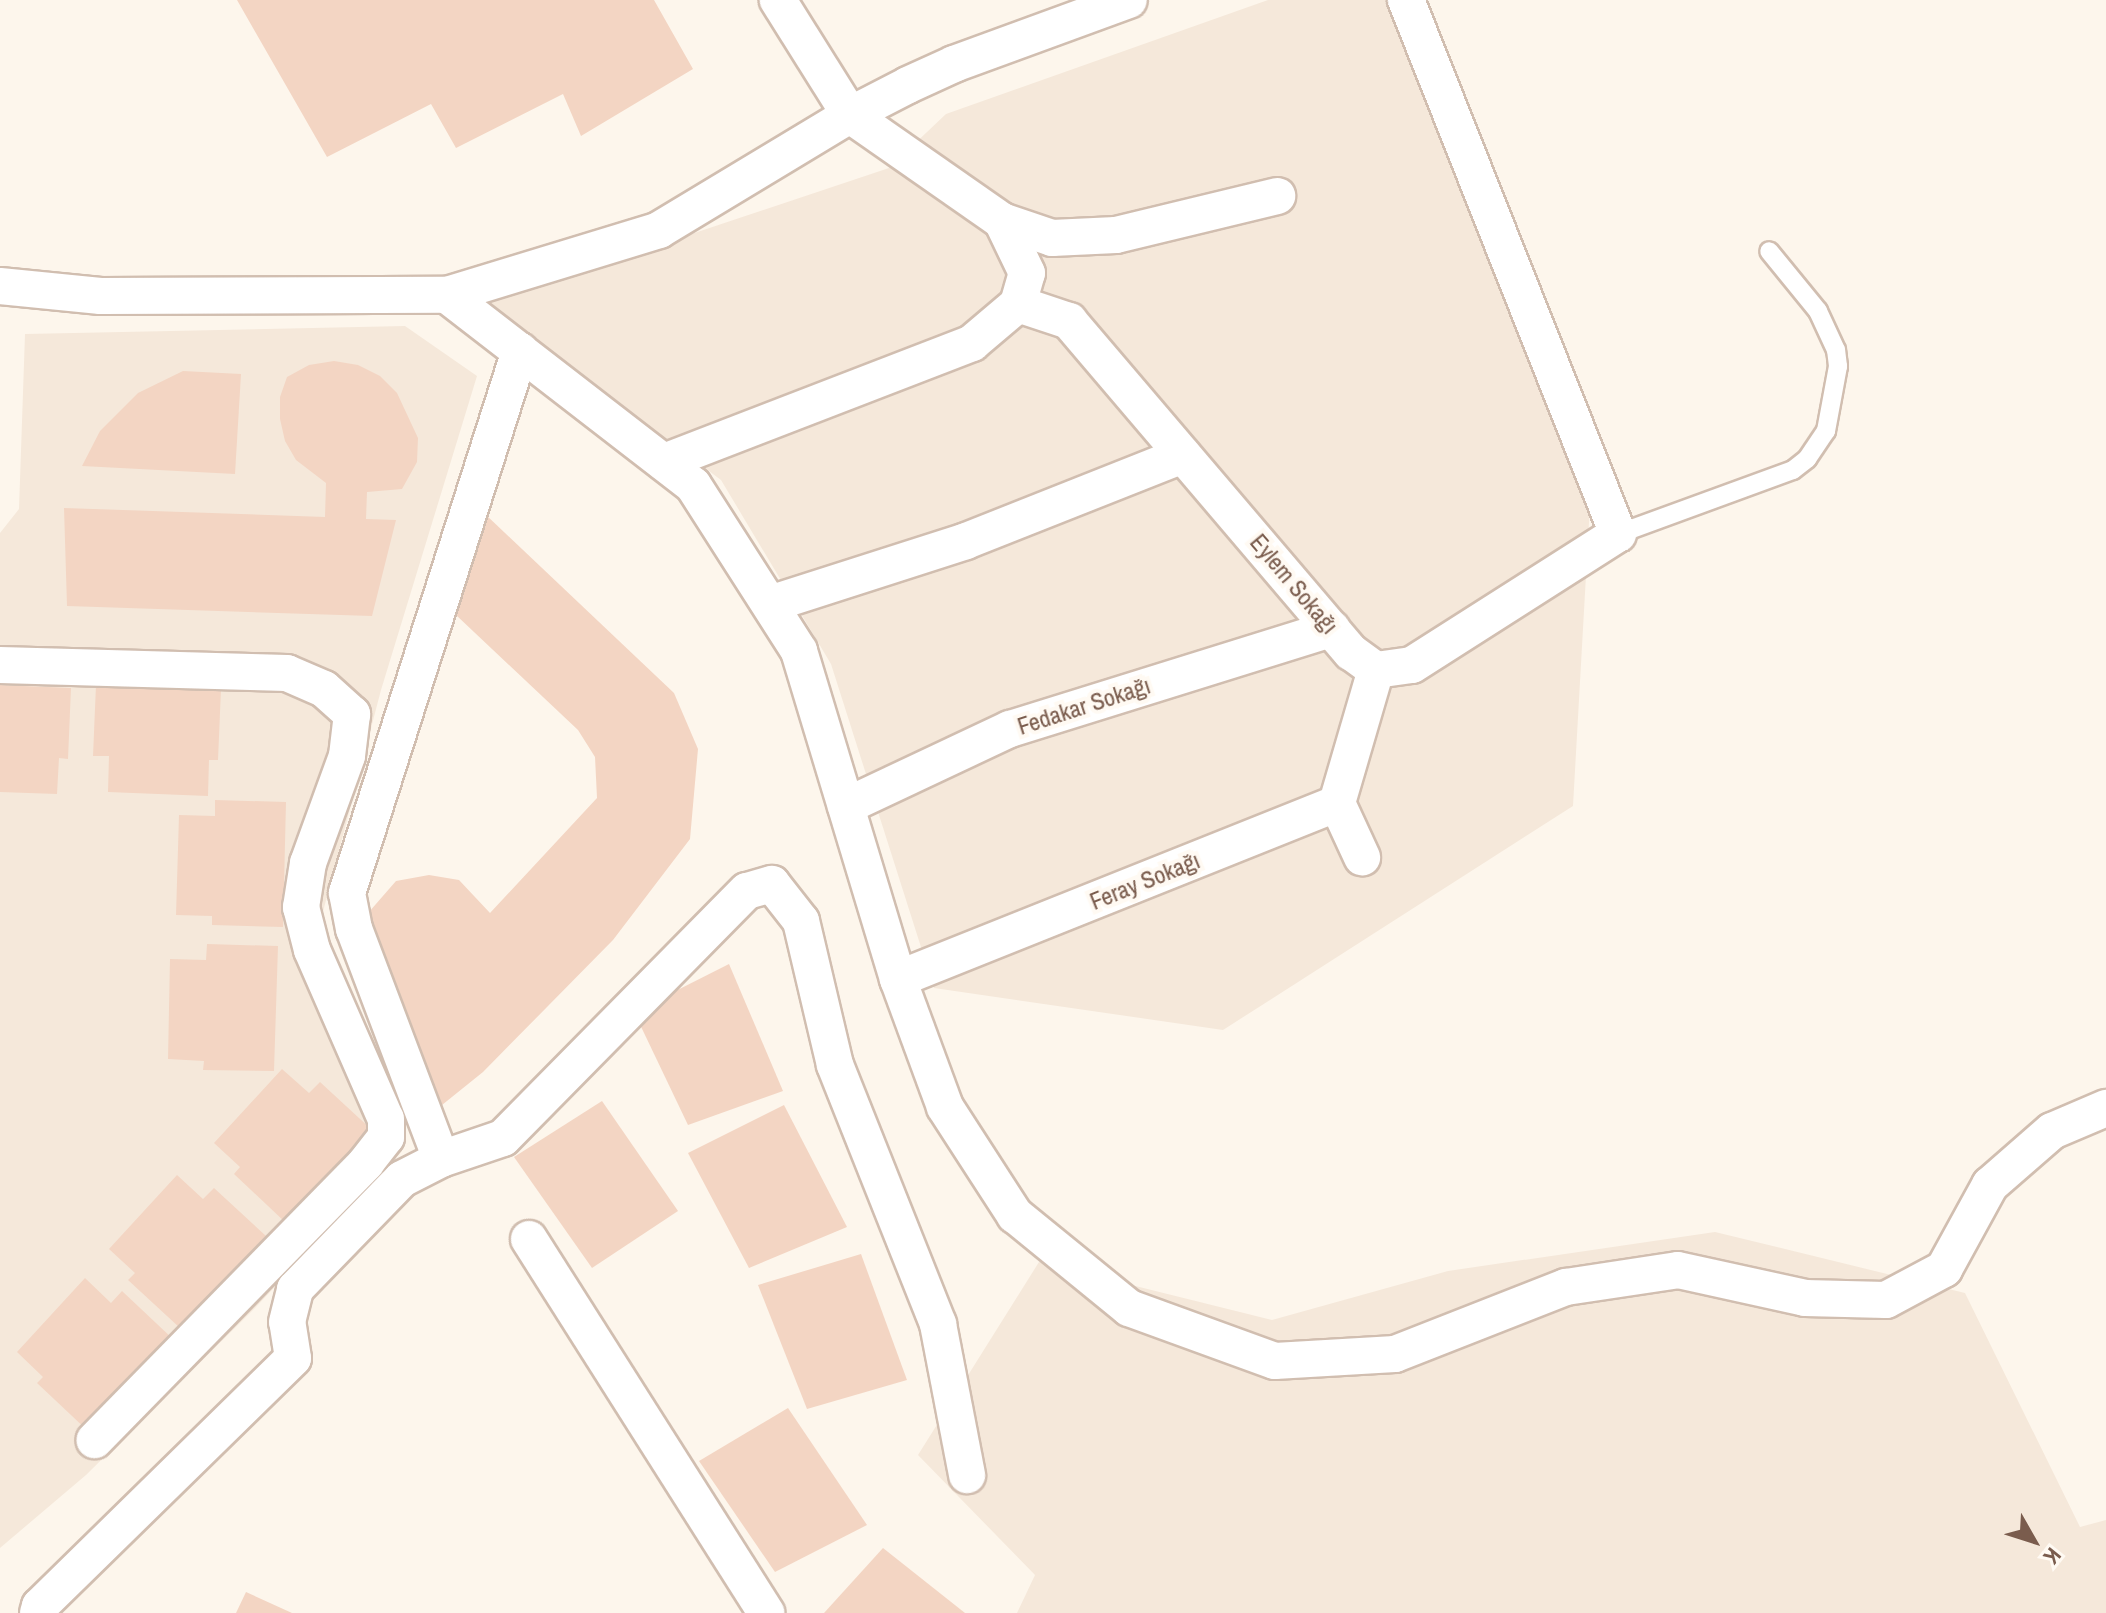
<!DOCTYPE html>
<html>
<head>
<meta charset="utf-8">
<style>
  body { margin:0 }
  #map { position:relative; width:2106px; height:1613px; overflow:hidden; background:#fdf6ec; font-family:"Archivo Narrow",sans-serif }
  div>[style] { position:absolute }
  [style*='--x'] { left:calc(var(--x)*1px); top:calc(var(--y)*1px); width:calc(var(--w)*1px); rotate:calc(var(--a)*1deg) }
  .residential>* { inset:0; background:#f5e8da }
  .building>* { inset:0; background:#f3d5c3 }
  .roads { filter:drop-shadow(2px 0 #d1beb0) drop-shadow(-2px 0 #d1beb0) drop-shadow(0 2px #d1beb0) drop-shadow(0 -2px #d1beb0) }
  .lane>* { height:18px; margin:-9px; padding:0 9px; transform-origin:9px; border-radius:9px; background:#fff }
  .street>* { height:36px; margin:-18px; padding:0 18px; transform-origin:18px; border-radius:18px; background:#fff }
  span { translate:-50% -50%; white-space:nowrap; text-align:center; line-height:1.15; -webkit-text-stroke:8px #fffaf3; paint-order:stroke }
  .street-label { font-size:24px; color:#7a5c4d }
  .north { position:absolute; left:1994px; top:1501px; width:80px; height:80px; -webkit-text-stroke:6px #fffaf3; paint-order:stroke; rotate:129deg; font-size:22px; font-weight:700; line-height:32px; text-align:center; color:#7a5c4d }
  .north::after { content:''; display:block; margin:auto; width:28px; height:36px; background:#7a5c4d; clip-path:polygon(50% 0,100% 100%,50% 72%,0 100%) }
</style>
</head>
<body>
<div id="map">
  <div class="residential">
    <div style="clip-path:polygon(1268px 0,1395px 0,1592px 469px,1573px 806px,1223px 1030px,934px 988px,831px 664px,721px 480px,485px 303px,889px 168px,946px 114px)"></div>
    <div style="clip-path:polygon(405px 326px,477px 376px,381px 690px,319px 927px,394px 1084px,402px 1151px,255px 1308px,86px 1475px,0 1548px,0 533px,19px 509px,25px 334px)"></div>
    <div style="clip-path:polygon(1715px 1232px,1965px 1293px,2080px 1527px,2106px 1520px,2106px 1613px,1017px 1613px,1035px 1575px,918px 1455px,1039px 1262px,1272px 1320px,1448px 1271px)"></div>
  </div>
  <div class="building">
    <div style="clip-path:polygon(237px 0,654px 0,693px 69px,581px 136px,563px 94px,456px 148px,431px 104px,327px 157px)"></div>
    <div style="clip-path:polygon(334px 361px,358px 365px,380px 376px,397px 393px,418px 438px,417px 462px,402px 489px,367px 492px,366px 519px,396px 520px,372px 616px,67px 606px,64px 508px,325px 517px,326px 483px,296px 460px,285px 441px,280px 419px,280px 397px,287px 377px,309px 365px)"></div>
    <div style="clip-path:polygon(183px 371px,241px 374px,235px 474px,82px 466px,100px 431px,138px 393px)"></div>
    <div style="clip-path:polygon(484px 513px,674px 693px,698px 749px,690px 839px,613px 940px,483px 1072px,442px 1105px,362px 920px,396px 881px,429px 875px,459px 880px,490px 913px,597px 798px,595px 757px,578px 730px,456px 615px)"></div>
    <div style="clip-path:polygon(0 685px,71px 688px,68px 759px,59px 758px,57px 794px,0 792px)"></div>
    <div style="clip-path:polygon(96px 685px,221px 689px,218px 760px,209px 760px,208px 796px,108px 792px,109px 756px,93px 756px)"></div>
    <div style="clip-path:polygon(215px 800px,286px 802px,283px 927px,212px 925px,212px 916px,176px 915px,179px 815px,215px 816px)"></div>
    <div style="clip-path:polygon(207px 944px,278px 946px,274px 1071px,203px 1070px,204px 1061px,168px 1059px,170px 959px,206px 960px)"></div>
    <div style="clip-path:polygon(729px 964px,783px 1091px,688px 1125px,634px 1012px)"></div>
    <div style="clip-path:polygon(282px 1069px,309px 1093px,320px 1082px,372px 1130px,286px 1223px,234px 1174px,240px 1167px,214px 1143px)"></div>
    <div style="clip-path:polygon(602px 1101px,678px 1211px,592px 1268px,514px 1157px)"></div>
    <div style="clip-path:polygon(784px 1105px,847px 1227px,749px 1268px,688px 1153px)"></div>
    <div style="clip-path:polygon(177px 1175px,203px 1199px,214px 1188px,266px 1236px,180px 1328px,128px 1280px,135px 1273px,109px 1249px)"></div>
    <div style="clip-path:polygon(861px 1254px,907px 1380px,807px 1409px,758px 1285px)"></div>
    <div style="clip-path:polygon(85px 1278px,111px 1303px,122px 1291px,174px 1340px,89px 1432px,37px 1383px,43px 1377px,17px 1352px)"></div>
    <div style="clip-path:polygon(788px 1408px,867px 1525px,775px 1572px,699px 1461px)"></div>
    <div style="clip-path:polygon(883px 1548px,965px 1613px,824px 1613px)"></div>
    <div style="clip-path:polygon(246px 1592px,292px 1613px,236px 1613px)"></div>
  </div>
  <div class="roads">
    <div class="lane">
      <div style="--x:1618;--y:534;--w:186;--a:-20.1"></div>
      <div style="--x:1793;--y:470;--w:18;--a:-38"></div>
      <div style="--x:1807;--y:459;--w:34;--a:-56"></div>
      <div style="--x:1826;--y:431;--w:66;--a:-79.5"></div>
      <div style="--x:1838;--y:366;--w:16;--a:-97"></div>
      <div style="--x:1836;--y:350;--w:43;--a:-114.8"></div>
      <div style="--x:1818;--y:311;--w:77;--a:-129.2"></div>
    </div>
    <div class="street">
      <div style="--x:1002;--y:221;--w:53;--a:18.8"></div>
      <div style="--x:1052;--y:238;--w:64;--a:-2.7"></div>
      <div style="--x:1116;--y:235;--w:166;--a:-13.6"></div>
      <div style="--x:0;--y:286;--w:101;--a:5.7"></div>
      <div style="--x:101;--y:296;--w:346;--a:-0.2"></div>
      <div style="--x:447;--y:295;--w:311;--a:37.7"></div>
      <div style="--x:693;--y:485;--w:197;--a:57.4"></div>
      <div style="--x:799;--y:651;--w:343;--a:73.2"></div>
      <div style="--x:898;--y:979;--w:136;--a:69.8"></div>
      <div style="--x:945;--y:1107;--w:129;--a:57.1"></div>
      <div style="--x:1015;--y:1215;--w:147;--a:39.2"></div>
      <div style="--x:1129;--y:1308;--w:155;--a:20"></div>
      <div style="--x:1275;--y:1361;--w:120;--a:-3.3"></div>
      <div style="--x:1395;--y:1354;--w:184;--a:-21.4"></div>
      <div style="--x:1566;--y:1287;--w:113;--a:-8.6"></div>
      <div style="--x:1678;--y:1270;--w:130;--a:12.4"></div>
      <div style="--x:1805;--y:1298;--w:81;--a:1.4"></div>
      <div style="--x:1886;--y:1300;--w:66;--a:-28.1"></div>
      <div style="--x:1944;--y:1269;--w:96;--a:-61.3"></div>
      <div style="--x:1990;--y:1185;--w:82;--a:-41.1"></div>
      <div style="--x:2052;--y:1131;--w:59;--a:-23.1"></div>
      <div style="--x:447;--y:295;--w:222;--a:-17"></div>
      <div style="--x:659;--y:230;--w:223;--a:-31.1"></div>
      <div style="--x:850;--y:115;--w:65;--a:-27.3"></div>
      <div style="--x:908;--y:85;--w:51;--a:-24.5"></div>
      <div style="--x:954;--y:64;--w:186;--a:-20.1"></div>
      <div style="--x:1018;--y:304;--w:54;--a:18.4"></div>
      <div style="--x:1069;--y:321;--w:435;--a:49.6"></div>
      <div style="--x:1351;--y:652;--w:31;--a:36"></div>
      <div style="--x:1376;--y:670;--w:36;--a:-8"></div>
      <div style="--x:1412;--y:665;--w:244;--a:-32.5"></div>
      <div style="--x:1618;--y:534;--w:575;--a:-111.65"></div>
      <div style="--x:664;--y:462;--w:330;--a:-21.1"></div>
      <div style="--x:972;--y:343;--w:60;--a:-40.3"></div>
      <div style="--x:1018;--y:304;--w:32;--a:-74"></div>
      <div style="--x:1027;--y:273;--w:58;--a:-115.7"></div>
      <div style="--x:1002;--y:221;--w:185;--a:-145.1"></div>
      <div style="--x:850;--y:115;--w:136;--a:-122.1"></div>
      <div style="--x:770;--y:604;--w:206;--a:-17.8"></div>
      <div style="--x:966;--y:541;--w:233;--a:-21.6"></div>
      <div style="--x:0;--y:665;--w:287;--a:1.6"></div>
      <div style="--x:287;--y:673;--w:40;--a:23.4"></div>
      <div style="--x:324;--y:689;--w:38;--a:42"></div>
      <div style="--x:352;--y:714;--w:42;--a:96.8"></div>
      <div style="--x:347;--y:756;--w:114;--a:110"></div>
      <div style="--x:308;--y:863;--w:45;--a:99"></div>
      <div style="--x:301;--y:907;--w:44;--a:75.7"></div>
      <div style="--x:312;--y:950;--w:184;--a:66.4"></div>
      <div style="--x:386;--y:1119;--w:18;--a:90"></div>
      <div style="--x:386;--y:1137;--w:33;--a:128"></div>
      <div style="--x:366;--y:1163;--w:388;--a:134.4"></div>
      <div style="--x:1337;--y:803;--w:139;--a:-73.7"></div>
      <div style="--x:846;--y:806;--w:181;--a:-25.2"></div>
      <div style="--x:1010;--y:729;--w:337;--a:-17.3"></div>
      <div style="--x:898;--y:979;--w:473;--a:-21.8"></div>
      <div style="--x:1337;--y:803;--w:60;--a:65.2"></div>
      <div style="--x:441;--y:1159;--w:246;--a:-110.7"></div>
      <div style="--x:354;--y:929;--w:37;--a:-101"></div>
      <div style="--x:347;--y:893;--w:569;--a:-72.3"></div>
      <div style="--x:529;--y:1239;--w:443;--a:57.6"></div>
      <div style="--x:38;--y:1613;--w:7;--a:-74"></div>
      <div style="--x:40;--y:1606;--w:354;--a:-44.4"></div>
      <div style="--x:293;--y:1358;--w:36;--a:-99"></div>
      <div style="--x:287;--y:1322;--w:34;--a:-76"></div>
      <div style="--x:295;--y:1289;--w:153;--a:-45.8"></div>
      <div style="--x:402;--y:1179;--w:44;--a:-27.1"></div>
      <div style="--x:441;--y:1159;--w:65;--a:-18.7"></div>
      <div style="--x:503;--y:1138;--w:347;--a:-45.4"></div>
      <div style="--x:747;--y:891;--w:26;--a:-16"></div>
      <div style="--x:772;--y:884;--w:47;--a:51.9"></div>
      <div style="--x:801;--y:921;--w:148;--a:76.7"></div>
      <div style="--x:835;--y:1065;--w:279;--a:68.3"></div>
      <div style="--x:938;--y:1324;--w:154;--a:79.1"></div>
    </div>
  </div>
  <div class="street-label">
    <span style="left:1294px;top:584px;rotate:50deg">Eylem Sokağı</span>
    <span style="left:1084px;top:706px;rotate:-18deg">Fedakar Sokağı</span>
    <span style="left:1145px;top:881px;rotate:-22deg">Feray Sokağı</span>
  </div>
  <div class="north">K</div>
</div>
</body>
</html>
